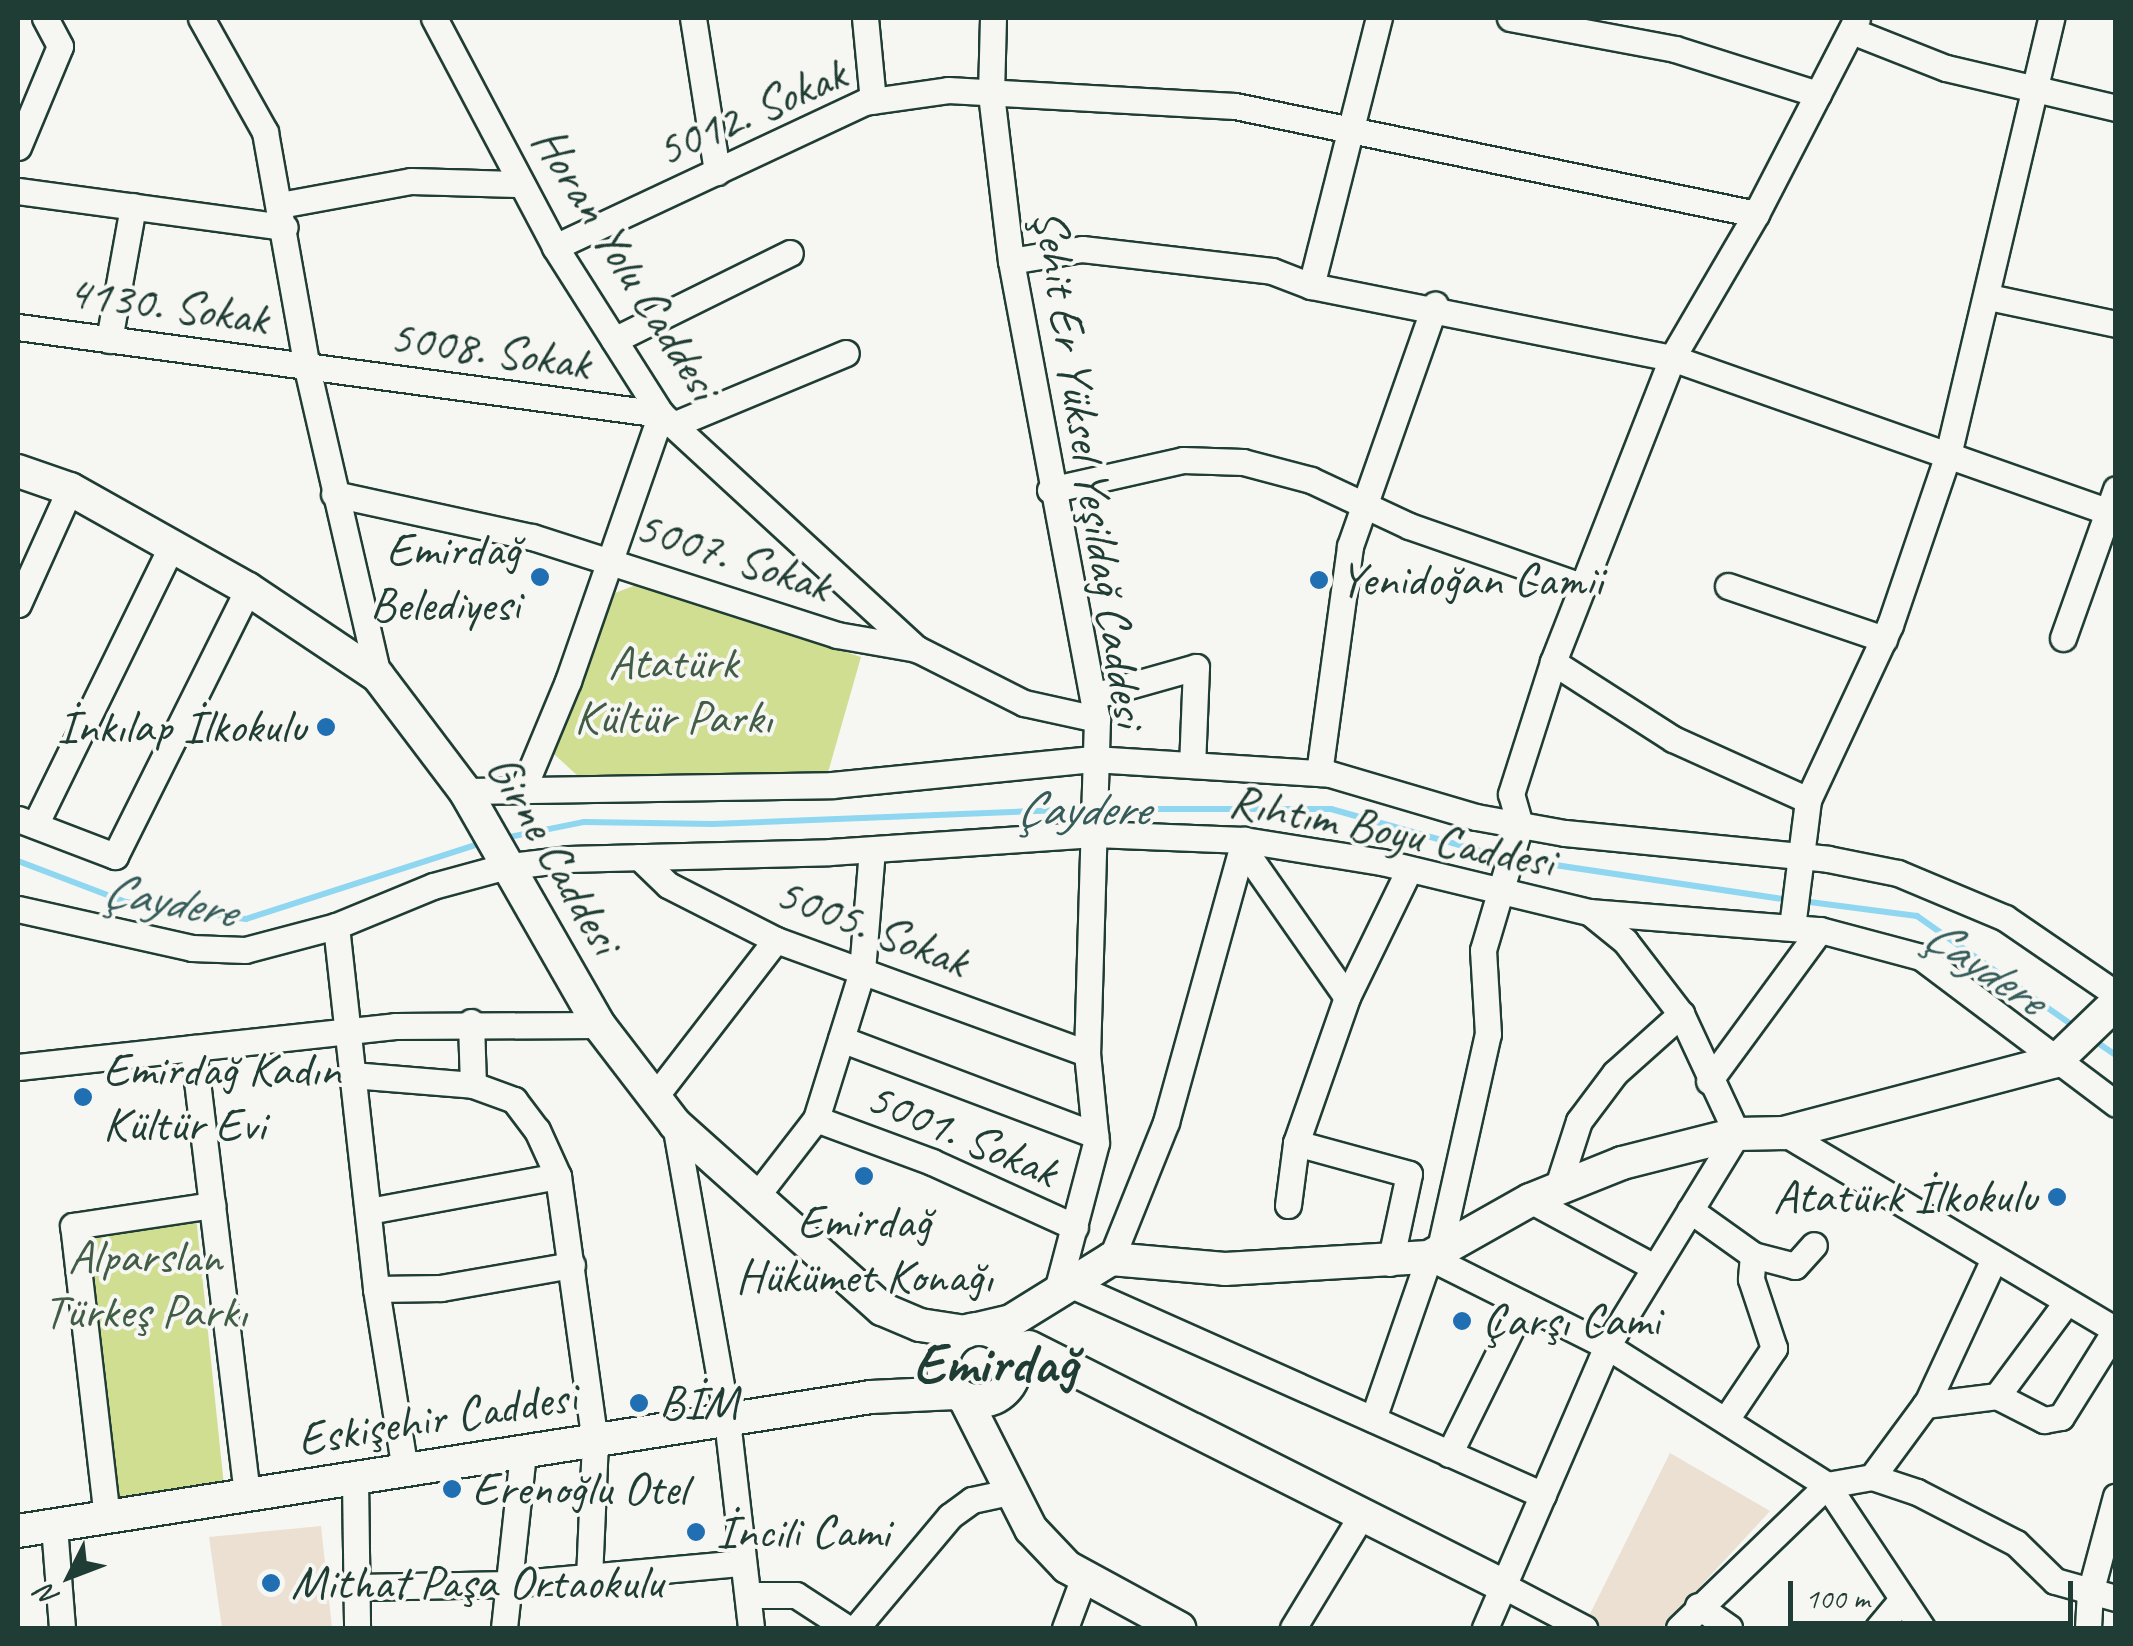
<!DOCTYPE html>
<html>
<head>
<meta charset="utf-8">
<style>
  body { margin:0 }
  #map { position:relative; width:2133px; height:1646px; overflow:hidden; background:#f6f6f2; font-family:Caveat,sans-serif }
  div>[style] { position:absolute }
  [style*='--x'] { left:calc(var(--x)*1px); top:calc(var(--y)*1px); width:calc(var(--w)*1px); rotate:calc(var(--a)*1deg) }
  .built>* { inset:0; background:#ebe0d1 }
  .green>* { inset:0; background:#d0de91 }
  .stream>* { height:6px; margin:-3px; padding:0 3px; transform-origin:3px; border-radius:3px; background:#8fd6f0 }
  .roads { filter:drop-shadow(2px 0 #1f3d34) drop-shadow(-2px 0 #1f3d34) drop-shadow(0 2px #1f3d34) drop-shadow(0 -2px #1f3d34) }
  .minor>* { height:25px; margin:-12.5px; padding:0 12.5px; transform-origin:12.5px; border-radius:12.5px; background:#f6f6f2 }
  .major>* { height:32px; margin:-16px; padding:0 16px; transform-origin:16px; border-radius:16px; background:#f6f6f2 }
  .major>.ring { margin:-16px; padding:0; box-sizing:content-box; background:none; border:32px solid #f6f6f2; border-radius:50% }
  .dots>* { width:28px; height:28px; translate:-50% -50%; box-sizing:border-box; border:5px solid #f6f6f2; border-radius:50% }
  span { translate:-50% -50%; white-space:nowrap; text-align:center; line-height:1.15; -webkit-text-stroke:8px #f6f6f2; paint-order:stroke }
  .street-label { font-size:48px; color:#1f3d34 }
  .poi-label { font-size:48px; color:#1f3d34 }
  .right { translate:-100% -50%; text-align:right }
  .left { translate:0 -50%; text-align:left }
  .park-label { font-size:48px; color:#425d47 }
  .water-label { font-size:50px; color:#355c5a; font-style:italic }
  .district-label { font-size:58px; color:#1f3d34; font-weight:700 }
  .frame { position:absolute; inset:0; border:20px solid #1f3d34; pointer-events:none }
  .north { position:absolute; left:20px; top:1526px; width:100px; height:100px; -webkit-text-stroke:8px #f6f6f2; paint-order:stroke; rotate:228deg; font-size:28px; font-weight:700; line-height:40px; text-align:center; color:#1f3d34 }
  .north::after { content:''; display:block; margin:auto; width:35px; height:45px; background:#1f3d34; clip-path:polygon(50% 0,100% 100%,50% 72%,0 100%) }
  .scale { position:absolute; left:1788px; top:1581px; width:285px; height:45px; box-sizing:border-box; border:5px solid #1f3d34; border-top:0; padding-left:12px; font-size:30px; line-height:35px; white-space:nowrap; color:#1f3d34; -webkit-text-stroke:8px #f6f6f2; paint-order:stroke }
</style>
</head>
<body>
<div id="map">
  <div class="built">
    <div style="clip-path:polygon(1670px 1453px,1770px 1511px,1662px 1628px,1598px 1628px,1588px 1618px)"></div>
    <div style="clip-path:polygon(321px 1526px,332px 1628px,222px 1628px,209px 1537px)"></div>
  </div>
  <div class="green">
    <div style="clip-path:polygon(636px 585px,861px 657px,827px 776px,580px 778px,554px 754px,615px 593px)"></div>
    <div style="clip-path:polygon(196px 1216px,224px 1486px,112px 1499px,82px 1231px)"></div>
  </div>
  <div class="stream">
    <div style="--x:1102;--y:809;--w:229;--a:0"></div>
    <div style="--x:1331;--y:809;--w:178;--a:15.7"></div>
    <div style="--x:504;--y:838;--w:82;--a:-11.3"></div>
    <div style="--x:584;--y:822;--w:129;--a:0.9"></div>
    <div style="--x:713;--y:824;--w:376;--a:-2.3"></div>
    <div style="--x:1515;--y:859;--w:277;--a:8.5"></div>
    <div style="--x:18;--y:861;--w:116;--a:20.8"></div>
    <div style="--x:126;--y:902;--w:121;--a:8.1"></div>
    <div style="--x:246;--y:919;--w:248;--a:-17.9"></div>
    <div style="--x:1802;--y:901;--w:116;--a:7.4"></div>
    <div style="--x:1917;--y:916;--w:197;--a:35.1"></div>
    <div style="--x:2092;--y:1039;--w:29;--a:34"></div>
  </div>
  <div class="roads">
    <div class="minor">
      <div style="--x:201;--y:18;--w:131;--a:60.7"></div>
      <div style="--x:265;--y:132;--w:240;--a:79.9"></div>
      <div style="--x:307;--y:368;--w:316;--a:77"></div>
      <div style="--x:434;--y:18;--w:259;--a:62.1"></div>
      <div style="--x:555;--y:247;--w:198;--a:57.6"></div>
      <div style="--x:661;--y:414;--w:348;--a:42.6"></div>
      <div style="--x:693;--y:18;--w:156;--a:81.1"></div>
      <div style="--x:865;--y:18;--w:83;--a:84.5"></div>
      <div style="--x:993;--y:18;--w:76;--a:91.5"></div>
      <div style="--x:991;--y:94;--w:168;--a:83.2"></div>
      <div style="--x:1011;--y:261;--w:466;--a:79.4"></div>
      <div style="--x:1097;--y:719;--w:334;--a:91.7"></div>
      <div style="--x:1087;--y:1053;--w:90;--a:84.3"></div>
      <div style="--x:1096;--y:1143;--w:149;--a:104.8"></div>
      <div style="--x:1510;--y:18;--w:168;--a:10.6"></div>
      <div style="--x:1675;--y:49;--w:150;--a:17.5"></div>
      <div style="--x:1852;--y:31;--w:101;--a:21.5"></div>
      <div style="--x:1946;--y:68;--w:175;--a:13.2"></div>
      <div style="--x:18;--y:147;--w:109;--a:-67.4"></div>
      <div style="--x:60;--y:46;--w:32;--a:-118"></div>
      <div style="--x:18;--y:191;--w:269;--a:7.7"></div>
      <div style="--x:280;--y:205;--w:133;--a:-10.4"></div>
      <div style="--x:411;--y:181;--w:108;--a:1.6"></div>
      <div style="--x:555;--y:247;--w:342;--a:-25.1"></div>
      <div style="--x:865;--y:102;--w:84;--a:-8.2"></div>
      <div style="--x:948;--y:90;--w:287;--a:3.2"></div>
      <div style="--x:1235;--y:106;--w:532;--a:11.71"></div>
      <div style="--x:1011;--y:261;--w:72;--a:-9.6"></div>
      <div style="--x:1082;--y:249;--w:191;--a:6.6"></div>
      <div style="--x:1272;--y:271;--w:42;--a:21"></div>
      <div style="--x:1311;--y:286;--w:368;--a:11.3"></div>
      <div style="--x:1672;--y:358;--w:471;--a:19.4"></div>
      <div style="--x:1311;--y:286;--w:276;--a:-75.8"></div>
      <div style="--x:1989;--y:297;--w:130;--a:12"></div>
      <div style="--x:18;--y:327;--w:649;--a:7.71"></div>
      <div style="--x:661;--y:414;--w:283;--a:109.2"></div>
      <div style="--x:568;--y:681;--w:117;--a:112.6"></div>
      <div style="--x:109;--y:340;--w:136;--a:-79.8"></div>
      <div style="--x:614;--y:340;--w:196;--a:-26.3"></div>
      <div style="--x:673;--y:425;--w:187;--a:-22.6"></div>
      <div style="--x:1050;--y:490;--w:136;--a:-12.7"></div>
      <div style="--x:1183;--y:460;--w:60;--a:1.9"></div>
      <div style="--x:1243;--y:462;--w:70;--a:14.8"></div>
      <div style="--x:1311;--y:480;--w:108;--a:25.1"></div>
      <div style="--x:1409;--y:526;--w:182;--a:19.2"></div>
      <div style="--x:334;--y:494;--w:203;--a:12.3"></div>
      <div style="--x:532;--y:537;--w:320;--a:17.8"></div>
      <div style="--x:837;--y:635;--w:81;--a:9.9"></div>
      <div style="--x:917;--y:649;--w:120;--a:26.8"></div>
      <div style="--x:1024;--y:703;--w:75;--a:12.4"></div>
      <div style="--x:1728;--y:586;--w:165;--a:18.8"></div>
      <div style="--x:18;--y:604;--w:126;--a:-65.7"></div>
      <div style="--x:2063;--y:638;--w:158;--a:-70.4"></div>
      <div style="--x:1553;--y:662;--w:143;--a:32.7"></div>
      <div style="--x:1673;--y:739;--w:148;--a:24.3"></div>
      <div style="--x:1093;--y:696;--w:107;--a:-15.7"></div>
      <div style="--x:1196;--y:667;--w:98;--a:92.3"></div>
      <div style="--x:1319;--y:773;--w:229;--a:-82.2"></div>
      <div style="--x:1350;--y:546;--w:256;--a:-70.6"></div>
      <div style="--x:465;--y:791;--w:367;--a:-0.9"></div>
      <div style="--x:832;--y:785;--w:262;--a:-5.7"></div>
      <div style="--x:1093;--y:759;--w:237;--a:3.6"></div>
      <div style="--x:1330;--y:774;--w:152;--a:16.4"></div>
      <div style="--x:1476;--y:817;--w:90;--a:10.2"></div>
      <div style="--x:1565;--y:833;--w:264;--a:5.6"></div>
      <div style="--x:1828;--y:859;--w:71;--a:11.3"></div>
      <div style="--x:1898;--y:873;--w:116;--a:22.8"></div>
      <div style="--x:2005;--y:918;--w:135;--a:34.4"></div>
      <div style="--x:18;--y:819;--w:104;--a:20.9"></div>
      <div style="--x:115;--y:856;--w:298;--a:-63.5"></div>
      <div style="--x:35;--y:825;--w:309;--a:-63.9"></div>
      <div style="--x:1245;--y:851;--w:178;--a:55.1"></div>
      <div style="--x:639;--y:857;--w:40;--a:44"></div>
      <div style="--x:668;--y:885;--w:121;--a:27"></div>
      <div style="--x:776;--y:940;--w:331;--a:20"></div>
      <div style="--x:18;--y:909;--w:178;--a:12.6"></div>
      <div style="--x:192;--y:948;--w:53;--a:2.2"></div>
      <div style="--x:245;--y:950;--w:94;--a:-14.8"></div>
      <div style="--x:336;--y:926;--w:105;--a:-22.4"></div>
      <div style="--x:433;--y:886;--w:73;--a:-15.2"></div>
      <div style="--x:503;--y:867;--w:65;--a:-7"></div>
      <div style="--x:568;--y:859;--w:262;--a:-1.5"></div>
      <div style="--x:830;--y:852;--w:265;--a:-3.9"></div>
      <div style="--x:1094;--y:834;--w:150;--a:2.3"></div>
      <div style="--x:1244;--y:840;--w:140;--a:9.1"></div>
      <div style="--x:1382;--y:862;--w:213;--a:13.6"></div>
      <div style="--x:1589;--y:912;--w:232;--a:4.5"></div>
      <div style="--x:1820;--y:930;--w:105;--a:15"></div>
      <div style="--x:1921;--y:957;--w:244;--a:37"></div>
      <div style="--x:336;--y:926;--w:365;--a:83.7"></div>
      <div style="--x:376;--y:1289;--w:184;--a:80.9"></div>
      <div style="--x:1792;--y:927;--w:128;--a:-82.8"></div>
      <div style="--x:1808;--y:800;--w:193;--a:-64.9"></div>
      <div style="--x:1890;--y:625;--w:180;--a:-71.2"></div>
      <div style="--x:1948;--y:455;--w:449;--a:-76.7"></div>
      <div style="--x:471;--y:1022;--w:63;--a:88.2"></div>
      <div style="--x:841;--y:1039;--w:272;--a:20.7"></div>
      <div style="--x:193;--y:1048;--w:452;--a:83.1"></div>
      <div style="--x:18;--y:1067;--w:379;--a:-6.2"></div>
      <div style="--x:395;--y:1026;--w:204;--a:-0.3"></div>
      <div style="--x:352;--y:1075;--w:121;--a:4.7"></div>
      <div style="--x:473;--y:1085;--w:44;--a:20.1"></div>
      <div style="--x:514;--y:1100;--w:38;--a:53"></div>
      <div style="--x:537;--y:1130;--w:51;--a:65.5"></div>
      <div style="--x:558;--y:1176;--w:268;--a:82.1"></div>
      <div style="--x:595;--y:1441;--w:136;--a:92.5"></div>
      <div style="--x:1709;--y:1081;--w:187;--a:-53.7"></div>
      <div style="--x:656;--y:1095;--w:196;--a:-52.3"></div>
      <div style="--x:816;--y:1119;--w:124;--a:20.3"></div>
      <div style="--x:932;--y:1162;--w:157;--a:24.4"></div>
      <div style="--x:675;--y:1124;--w:301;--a:80"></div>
      <div style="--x:727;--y:1420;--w:209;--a:83.4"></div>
      <div style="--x:1784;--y:1133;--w:386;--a:30.7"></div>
      <div style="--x:1296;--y:1143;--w:117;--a:15.3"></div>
      <div style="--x:1409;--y:1174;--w:91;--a:102.1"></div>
      <div style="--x:1557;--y:1189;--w:71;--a:-72.1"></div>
      <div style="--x:1579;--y:1121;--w:60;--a:-53.1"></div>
      <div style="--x:1615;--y:1073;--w:89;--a:-41.8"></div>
      <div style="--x:758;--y:1194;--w:95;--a:-52.3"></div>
      <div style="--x:816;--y:1119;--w:155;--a:-72.7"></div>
      <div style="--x:862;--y:971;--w:121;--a:-85.3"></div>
      <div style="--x:1530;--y:1200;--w:141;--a:28.4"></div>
      <div style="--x:1288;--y:1205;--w:63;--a:-82.6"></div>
      <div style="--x:1296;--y:1143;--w:155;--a:-70.7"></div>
      <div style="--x:1347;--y:997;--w:139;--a:-64"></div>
      <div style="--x:1690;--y:1210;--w:77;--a:35.5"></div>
      <div style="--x:1753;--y:1255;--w:24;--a:95"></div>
      <div style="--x:1751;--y:1279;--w:73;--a:71.6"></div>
      <div style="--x:1774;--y:1348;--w:84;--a:123.9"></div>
      <div style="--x:369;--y:1211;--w:192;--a:-10.5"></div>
      <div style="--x:1440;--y:1248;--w:219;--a:-77.4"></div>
      <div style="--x:1488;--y:1034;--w:84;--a:-93.4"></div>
      <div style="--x:1483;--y:950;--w:130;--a:-73.5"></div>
      <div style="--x:1520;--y:825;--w:32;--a:-106"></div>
      <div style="--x:1511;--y:794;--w:139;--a:-72.3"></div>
      <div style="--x:1553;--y:662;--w:326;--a:-68.6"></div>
      <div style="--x:1672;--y:358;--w:167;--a:-59.7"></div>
      <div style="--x:1756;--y:214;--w:220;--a:-62.7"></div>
      <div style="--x:1753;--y:1255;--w:43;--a:14.7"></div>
      <div style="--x:1795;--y:1266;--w:28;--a:-48"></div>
      <div style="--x:1111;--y:1259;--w:148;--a:-68.1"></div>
      <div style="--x:1166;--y:1122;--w:293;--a:-74.5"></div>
      <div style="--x:1067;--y:1283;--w:521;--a:24.01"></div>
      <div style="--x:376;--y:1289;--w:65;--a:-0.9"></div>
      <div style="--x:441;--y:1288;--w:133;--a:-10"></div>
      <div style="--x:1997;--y:1396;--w:53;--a:27.1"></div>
      <div style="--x:2044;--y:1420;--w:17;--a:-10"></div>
      <div style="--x:2061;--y:1417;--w:104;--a:-58"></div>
      <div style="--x:1925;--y:1405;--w:73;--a:-7.1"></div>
      <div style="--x:1997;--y:1396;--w:114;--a:-53.5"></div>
      <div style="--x:1373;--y:1419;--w:171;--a:-70.9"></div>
      <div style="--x:1429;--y:1257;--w:199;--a:26.6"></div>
      <div style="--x:1607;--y:1346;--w:260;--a:32.3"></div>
      <div style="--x:1827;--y:1485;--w:172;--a:56.4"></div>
      <div style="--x:1449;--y:1454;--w:167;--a:-63.7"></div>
      <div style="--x:1872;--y:1477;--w:94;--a:-53.6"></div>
      <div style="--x:1928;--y:1401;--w:154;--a:-65.1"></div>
      <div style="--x:355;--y:1479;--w:149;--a:89.2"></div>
      <div style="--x:107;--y:1518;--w:294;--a:-96.6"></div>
      <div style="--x:73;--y:1226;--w:141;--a:-8.6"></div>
      <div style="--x:54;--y:1526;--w:102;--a:85.5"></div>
      <div style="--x:1502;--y:1585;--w:93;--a:27.7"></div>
      <div style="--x:358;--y:1587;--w:152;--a:-1.1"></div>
      <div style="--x:510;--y:1584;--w:233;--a:-5.2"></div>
      <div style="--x:748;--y:1595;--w:48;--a:0"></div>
      <div style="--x:796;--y:1595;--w:61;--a:32.9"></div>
      <div style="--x:1698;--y:1606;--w:38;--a:35"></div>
      <div style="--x:504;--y:1628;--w:176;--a:-83.8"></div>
      <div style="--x:856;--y:1628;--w:146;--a:-50"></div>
      <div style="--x:950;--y:1516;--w:27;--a:-36"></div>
      <div style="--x:972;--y:1500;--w:38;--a:-12"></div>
      <div style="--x:1065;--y:1628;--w:54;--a:-69.6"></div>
      <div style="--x:1293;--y:1628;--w:135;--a:-58.7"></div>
      <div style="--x:1485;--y:1628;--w:307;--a:-66.6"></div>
      <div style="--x:1607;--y:1346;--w:249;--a:-58.5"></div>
      <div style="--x:1737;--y:1134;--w:132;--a:-115"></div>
      <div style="--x:1681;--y:1014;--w:92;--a:-127.5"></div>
      <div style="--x:1625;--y:941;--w:46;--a:-141.1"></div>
      <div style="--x:1679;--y:1628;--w:206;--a:-44"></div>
      <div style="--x:1827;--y:1485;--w:46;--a:-10.1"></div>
      <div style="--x:1872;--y:1477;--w:47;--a:18.4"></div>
      <div style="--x:1917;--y:1492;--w:111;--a:27.3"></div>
      <div style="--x:2016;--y:1543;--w:54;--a:44.3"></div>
      <div style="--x:2055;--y:1581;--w:63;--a:15.6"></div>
      <div style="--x:1878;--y:1628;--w:38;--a:-50"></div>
      <div style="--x:2088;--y:1628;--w:35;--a:-87"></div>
      <div style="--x:2090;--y:1593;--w:100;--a:-75"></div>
    </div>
    <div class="major">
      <div style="--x:18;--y:471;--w:55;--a:19.1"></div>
      <div style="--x:70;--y:489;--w:204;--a:29.3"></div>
      <div style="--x:248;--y:589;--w:156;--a:33.8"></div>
      <div style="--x:378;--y:676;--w:144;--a:52.9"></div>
      <div style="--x:465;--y:791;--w:270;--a:60.2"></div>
      <div style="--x:599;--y:1025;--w:125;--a:52.5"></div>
      <div style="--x:675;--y:1124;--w:278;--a:41.8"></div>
      <div style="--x:882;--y:1309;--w:41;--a:22.8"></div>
      <div style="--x:920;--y:1325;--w:46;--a:8.8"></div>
      <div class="ring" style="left:943px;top:1329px;width:40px;height:40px"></div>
      <div style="--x:977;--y:1329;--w:35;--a:-13"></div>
      <div style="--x:1011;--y:1321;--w:118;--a:-31.8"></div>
      <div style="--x:1111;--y:1259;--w:114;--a:5"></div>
      <div style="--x:1225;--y:1269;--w:204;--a:-3.4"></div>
      <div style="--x:1429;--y:1257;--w:116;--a:-29.4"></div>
      <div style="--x:1530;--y:1200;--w:99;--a:-21.9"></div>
      <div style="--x:1622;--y:1163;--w:119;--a:-14.2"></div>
      <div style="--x:1737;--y:1134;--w:47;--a:-1.2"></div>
      <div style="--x:1784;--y:1133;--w:281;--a:-14.8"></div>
      <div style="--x:2056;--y:1061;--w:83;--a:-44"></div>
      <div style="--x:1029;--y:1347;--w:530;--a:26.71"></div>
      <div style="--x:965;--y:1399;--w:146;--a:63.1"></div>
      <div style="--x:1031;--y:1529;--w:52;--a:46.5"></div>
      <div style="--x:1067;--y:1567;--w:128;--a:28.6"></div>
      <div style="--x:18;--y:1531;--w:863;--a:-8.93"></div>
      <div style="--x:871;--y:1397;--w:84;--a:-2.7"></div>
    </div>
  </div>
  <div class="dots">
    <div style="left:540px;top:577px;background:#1f6fb2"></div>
    <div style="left:1319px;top:580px;background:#1f6fb2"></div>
    <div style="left:326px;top:727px;background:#1f6fb2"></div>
    <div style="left:83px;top:1097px;background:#1f6fb2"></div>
    <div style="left:864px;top:1176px;background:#1f6fb2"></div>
    <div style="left:2057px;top:1197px;background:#1f6fb2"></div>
    <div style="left:1462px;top:1321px;background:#1f6fb2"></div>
    <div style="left:639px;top:1403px;background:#1f6fb2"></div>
    <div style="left:452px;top:1489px;background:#1f6fb2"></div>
    <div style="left:696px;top:1532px;background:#1f6fb2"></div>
    <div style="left:271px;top:1583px;background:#1f6fb2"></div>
  </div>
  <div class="street-label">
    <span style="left:751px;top:112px;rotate:-24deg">5012. Sokak</span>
    <span style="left:626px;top:263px;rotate:58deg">Horan Yolu Caddesi</span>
    <span style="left:168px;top:305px;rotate:8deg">4130. Sokak</span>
    <span style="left:490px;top:350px;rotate:8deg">5008. Sokak</span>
    <span style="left:1090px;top:468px;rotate:81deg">Şehit Er Yüksel Yeşildağ Caddesi</span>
    <span style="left:733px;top:556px;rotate:18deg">5007. Sokak</span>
    <span style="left:1392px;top:831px;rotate:11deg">Rıhtım Boyu Caddesi</span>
    <span style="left:554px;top:854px;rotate:60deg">Girne Caddesi</span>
    <span style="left:872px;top:927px;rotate:21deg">5005. Sokak</span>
    <span style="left:962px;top:1134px;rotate:23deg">5001. Sokak</span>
    <span style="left:437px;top:1418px;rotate:-9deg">Eskişehir Caddesi</span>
  </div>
  <div class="poi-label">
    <span class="right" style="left:520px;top:577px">Emirdağ<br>Belediyesi</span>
    <span class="left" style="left:1339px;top:580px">Yenidoğan Camii</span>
    <span class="right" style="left:306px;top:727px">İnkılap İlkokulu</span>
    <span class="left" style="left:103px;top:1097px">Emirdağ Kadın<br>Kültür Evi</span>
    <span class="right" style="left:2037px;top:1197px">Atatürk İlkokulu</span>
    <span style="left:864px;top:1249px">Emirdağ<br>Hükümet Konağı</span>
    <span class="left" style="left:1482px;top:1321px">Çarşı Cami</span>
    <span class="left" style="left:659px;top:1403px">BİM</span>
    <span class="left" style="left:472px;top:1489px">Erenoğlu Otel</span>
    <span class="left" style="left:716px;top:1532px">İncili Cami</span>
    <span class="left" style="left:291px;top:1583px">Mithat Paşa Ortaokulu</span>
  </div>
  <div class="park-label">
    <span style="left:673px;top:690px">Atatürk<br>Kültür Parkı</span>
    <span style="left:145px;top:1284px">Alparslan<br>Türkeş Parkı</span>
  </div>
  <div class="water-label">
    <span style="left:1082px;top:809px">Çaydere</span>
    <span style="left:169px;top:900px;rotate:10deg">Çaydere</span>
    <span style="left:1985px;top:966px;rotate:34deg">Çaydere</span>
  </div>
  <div class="district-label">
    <span style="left:995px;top:1363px">Emirdağ</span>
  </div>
  <div class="frame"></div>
  <div class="north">N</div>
  <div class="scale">100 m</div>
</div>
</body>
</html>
